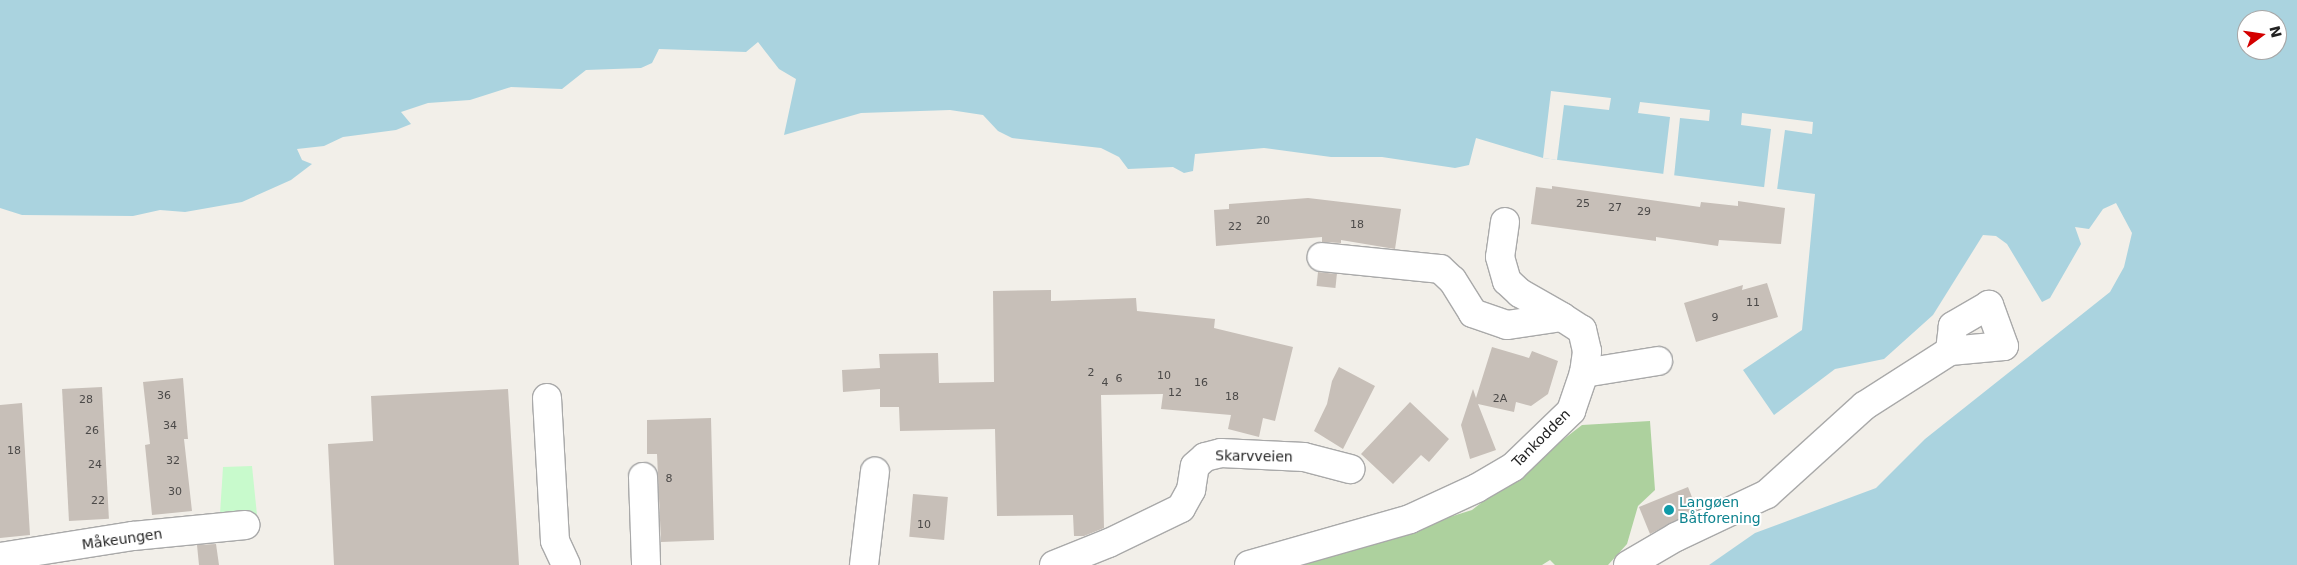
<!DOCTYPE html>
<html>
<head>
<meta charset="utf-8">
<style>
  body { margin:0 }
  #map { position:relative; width:2297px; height:565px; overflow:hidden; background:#f2efe9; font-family:"DejaVu Sans",sans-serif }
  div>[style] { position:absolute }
  .forest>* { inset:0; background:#add19e }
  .park>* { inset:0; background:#c8facc }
  .water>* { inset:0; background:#aad3df }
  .pier>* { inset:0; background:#f2efe9 }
  .building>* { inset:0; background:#c7bfb8; transform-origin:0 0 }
  .roads { filter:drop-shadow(1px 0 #a9a9a9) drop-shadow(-1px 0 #a9a9a9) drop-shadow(0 1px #a9a9a9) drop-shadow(0 -1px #a9a9a9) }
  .minor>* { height:28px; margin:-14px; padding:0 14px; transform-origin:14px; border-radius:14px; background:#fff }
  .dots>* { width:14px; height:14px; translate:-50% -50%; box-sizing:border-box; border:2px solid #fff; border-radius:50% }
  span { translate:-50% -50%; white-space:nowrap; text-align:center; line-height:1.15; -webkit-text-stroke:4px #fff; paint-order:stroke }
  .number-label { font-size:11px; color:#4b4948 }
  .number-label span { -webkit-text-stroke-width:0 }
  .street-label { font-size:14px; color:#222 }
  .culture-label { font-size:14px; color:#0d838f }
  .left { translate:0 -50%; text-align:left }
  .north { position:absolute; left:2237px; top:10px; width:50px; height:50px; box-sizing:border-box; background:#fff; border:1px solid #a7a7a7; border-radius:50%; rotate:76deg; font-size:14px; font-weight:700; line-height:20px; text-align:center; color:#222 }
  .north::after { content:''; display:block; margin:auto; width:18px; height:22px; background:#d40000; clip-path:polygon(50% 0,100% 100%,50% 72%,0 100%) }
</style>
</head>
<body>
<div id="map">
  <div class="forest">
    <div style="clip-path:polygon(1650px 421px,1655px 490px,1638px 506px,1627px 544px,1608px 565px,1555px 565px,1550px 560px,1542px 565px,1296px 565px,1472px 510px,1582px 425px)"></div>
  </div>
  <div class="park">
    <div style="clip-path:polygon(252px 466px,257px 515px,226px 517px,220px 514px,223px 467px)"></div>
  </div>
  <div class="water">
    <div style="clip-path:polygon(evenodd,0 0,2297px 0,2297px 565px,1709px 565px,1755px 533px,1876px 488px,1925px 439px,2110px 292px,2124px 267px,2132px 233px,2116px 203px,2103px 209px,2089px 229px,2075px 227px,2081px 244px,2050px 298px,2042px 302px,2007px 244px,1996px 236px,1983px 235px,1933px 315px,1884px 359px,1835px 369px,1774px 415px,1743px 370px,1802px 330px,1815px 194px,1543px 158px,1476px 138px,1469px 165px,1455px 168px,1382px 157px,1331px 157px,1264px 148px,1195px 154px,1193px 171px,1184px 173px,1173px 167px,1128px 169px,1119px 157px,1101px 148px,1012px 138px,998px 131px,983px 115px,950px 110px,861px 113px,784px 135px,796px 79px,779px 69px,758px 42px,746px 52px,659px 49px,652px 63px,641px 68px,586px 70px,562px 89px,511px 87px,470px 100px,428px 103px,401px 112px,411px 124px,396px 130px,343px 137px,324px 146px,297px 149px,302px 160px,312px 164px,291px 180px,242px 202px,185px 212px,160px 210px,133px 216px,22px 215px,0 208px,0 0,2247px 20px,2277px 20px,2277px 50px,2247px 50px,2247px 20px)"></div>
  </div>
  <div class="pier">
    <div style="clip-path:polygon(1551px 91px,1611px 98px,1609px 110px,1564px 105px,1557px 160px,1543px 158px)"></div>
    <div style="clip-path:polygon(1640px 102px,1710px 110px,1709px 121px,1680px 118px,1674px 177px,1663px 176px,1670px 117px,1638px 113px)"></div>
    <div style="clip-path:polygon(1742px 113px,1813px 122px,1812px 134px,1785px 130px,1777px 190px,1764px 188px,1771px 129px,1741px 125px)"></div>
  </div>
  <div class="building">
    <div style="clip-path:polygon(1552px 186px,1700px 207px,1701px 202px,1738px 206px,1738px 201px,1785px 208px,1781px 244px,1719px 240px,1718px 246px,1656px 237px,1656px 241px,1531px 224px,1536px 187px,1552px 189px)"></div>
    <div style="clip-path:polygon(1308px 198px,1401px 209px,1395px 249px,1341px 240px,1341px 243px,1322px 242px,1322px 237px,1216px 246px,1214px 210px,1229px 209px,1229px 204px)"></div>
    <div style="left:1318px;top:272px;width:19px;height:14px;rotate:6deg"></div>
    <div style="clip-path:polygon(1767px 283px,1778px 317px,1696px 342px,1684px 303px,1743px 285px,1742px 290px)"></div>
    <div style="clip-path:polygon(1051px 290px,1051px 301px,1136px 298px,1137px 311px,1215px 319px,1214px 328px,1293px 347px,1275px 421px,1263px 418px,1259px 437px,1228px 429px,1231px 415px,1161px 409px,1163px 394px,1101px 395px,1104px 528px,1084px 536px,1074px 536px,1073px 515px,997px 516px,995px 429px,900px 431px,899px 407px,880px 407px,880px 389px,843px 392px,842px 370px,880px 368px,879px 354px,938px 353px,939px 383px,994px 382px,993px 291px)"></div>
    <div style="clip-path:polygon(1492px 347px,1529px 358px,1532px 351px,1558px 361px,1548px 394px,1531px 406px,1516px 402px,1514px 412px,1478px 404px,1496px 450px,1470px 459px,1461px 425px,1473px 389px,1476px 398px)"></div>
    <div style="clip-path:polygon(1339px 367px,1375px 386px,1343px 449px,1314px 431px,1327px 404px,1332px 381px)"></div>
    <div style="clip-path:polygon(183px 378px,188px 439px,184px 439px,192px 511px,152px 515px,145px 445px,150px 444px,143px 382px)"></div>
    <div style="left:102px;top:387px;width:132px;height:40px;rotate:87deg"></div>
    <div style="clip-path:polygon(508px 389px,519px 565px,334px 565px,328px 444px,373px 441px,371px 396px)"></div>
    <div style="clip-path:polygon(1410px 402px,1449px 439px,1429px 462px,1421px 455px,1393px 484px,1361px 454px)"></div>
    <div style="clip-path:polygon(22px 403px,30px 535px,0 538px,0 405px)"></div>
    <div style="clip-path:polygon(711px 418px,714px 540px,661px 542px,657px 454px,647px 454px,647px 420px)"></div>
    <div style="clip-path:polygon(1688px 487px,1697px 510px,1650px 534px,1639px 507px)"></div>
    <div style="left:913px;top:494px;width:35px;height:43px;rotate:5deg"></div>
    <div style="clip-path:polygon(216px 544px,219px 565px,199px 565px,197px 545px)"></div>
  </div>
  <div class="roads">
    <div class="minor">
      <div style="left:1505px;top:222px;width:35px;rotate:98deg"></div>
      <div style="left:1500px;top:257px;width:25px;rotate:74deg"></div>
      <div style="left:1507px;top:281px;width:18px;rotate:43deg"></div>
      <div style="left:1520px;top:293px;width:48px;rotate:29.7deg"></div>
      <div style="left:1584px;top:373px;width:75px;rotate:-9.2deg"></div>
      <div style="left:547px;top:398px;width:143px;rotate:86.8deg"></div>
      <div style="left:555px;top:541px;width:26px;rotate:65deg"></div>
      <div style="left:643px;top:477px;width:88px;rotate:88deg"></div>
      <div style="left:0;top:557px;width:135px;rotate:-9deg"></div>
      <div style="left:133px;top:536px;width:113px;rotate:-5.6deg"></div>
      <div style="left:864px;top:565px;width:94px;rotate:-83.3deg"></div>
      <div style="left:1054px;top:565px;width:59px;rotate:-21.8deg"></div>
      <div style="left:1109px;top:543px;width:80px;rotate:-25.9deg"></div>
      <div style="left:1181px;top:508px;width:21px;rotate:-61deg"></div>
      <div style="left:1191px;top:490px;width:24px;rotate:-81deg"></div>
      <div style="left:1195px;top:466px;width:13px;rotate:-42deg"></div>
      <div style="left:1205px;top:457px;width:16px;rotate:-14deg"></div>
      <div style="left:1221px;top:453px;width:83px;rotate:2.8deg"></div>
      <div style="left:1304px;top:457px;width:48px;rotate:14.6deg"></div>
      <div style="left:1249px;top:565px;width:167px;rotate:-15.9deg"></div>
      <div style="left:1410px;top:519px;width:74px;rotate:-24.8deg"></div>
      <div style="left:1477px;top:488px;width:42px;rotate:-30.3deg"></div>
      <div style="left:1513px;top:467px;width:81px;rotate:-44deg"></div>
      <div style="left:1571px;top:411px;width:40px;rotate:-71.1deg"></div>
      <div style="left:1584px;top:373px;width:22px;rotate:-82deg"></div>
      <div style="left:1587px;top:351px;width:22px;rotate:-103deg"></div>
      <div style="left:1582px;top:330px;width:24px;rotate:-147deg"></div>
      <div style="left:1562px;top:317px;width:56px;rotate:171.7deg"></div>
      <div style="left:1507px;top:325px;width:36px;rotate:-161deg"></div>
      <div style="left:1473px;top:313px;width:39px;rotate:-122deg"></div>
      <div style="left:1452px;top:280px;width:16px;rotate:-137deg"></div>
      <div style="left:1440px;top:269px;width:119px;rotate:-174.2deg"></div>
      <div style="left:1628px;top:565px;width:56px;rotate:-30.3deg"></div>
      <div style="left:1676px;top:537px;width:101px;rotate:-25.3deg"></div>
      <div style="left:1767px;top:494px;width:131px;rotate:-42.2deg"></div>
      <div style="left:1864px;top:406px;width:102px;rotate:-32.6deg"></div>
      <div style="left:1950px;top:351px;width:54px;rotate:-5.3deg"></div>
      <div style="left:2004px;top:346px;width:44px;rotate:-110.1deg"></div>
      <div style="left:1989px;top:305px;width:42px;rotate:149.7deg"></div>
      <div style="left:1953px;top:326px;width:25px;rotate:97deg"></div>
    </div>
  </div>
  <div class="dots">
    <div style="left:1669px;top:510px;background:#0f9aa8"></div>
  </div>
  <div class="number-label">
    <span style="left:1583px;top:204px">25</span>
    <span style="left:1615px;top:208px">27</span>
    <span style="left:1644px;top:212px">29</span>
    <span style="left:1263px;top:221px">20</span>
    <span style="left:1357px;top:225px">18</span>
    <span style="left:1235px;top:227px">22</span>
    <span style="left:1753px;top:303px">11</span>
    <span style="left:1715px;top:318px">9</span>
    <span style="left:1091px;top:373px">2</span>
    <span style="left:1164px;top:376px">10</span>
    <span style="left:1119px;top:379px">6</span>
    <span style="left:1105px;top:383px">4</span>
    <span style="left:1201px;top:383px">16</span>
    <span style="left:1175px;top:393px">12</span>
    <span style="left:164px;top:396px">36</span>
    <span style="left:1232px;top:397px">18</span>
    <span style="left:1500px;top:399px">2A</span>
    <span style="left:86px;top:400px">28</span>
    <span style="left:170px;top:426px">34</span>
    <span style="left:92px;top:431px">26</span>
    <span style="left:14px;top:451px">18</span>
    <span style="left:173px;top:461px">32</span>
    <span style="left:95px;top:465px">24</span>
    <span style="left:669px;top:479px">8</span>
    <span style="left:175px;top:492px">30</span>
    <span style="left:98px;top:501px">22</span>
    <span style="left:924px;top:525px">10</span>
  </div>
  <div class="street-label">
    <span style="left:1541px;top:438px;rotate:-45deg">Tankodden</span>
    <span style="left:1254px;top:456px;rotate:1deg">Skarvveien</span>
    <span style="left:122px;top:539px;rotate:-8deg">Måkeungen</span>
  </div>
  <div class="culture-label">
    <span class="left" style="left:1679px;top:510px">Langøen<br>Båtforening</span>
  </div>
  <div class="north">N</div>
</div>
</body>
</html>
